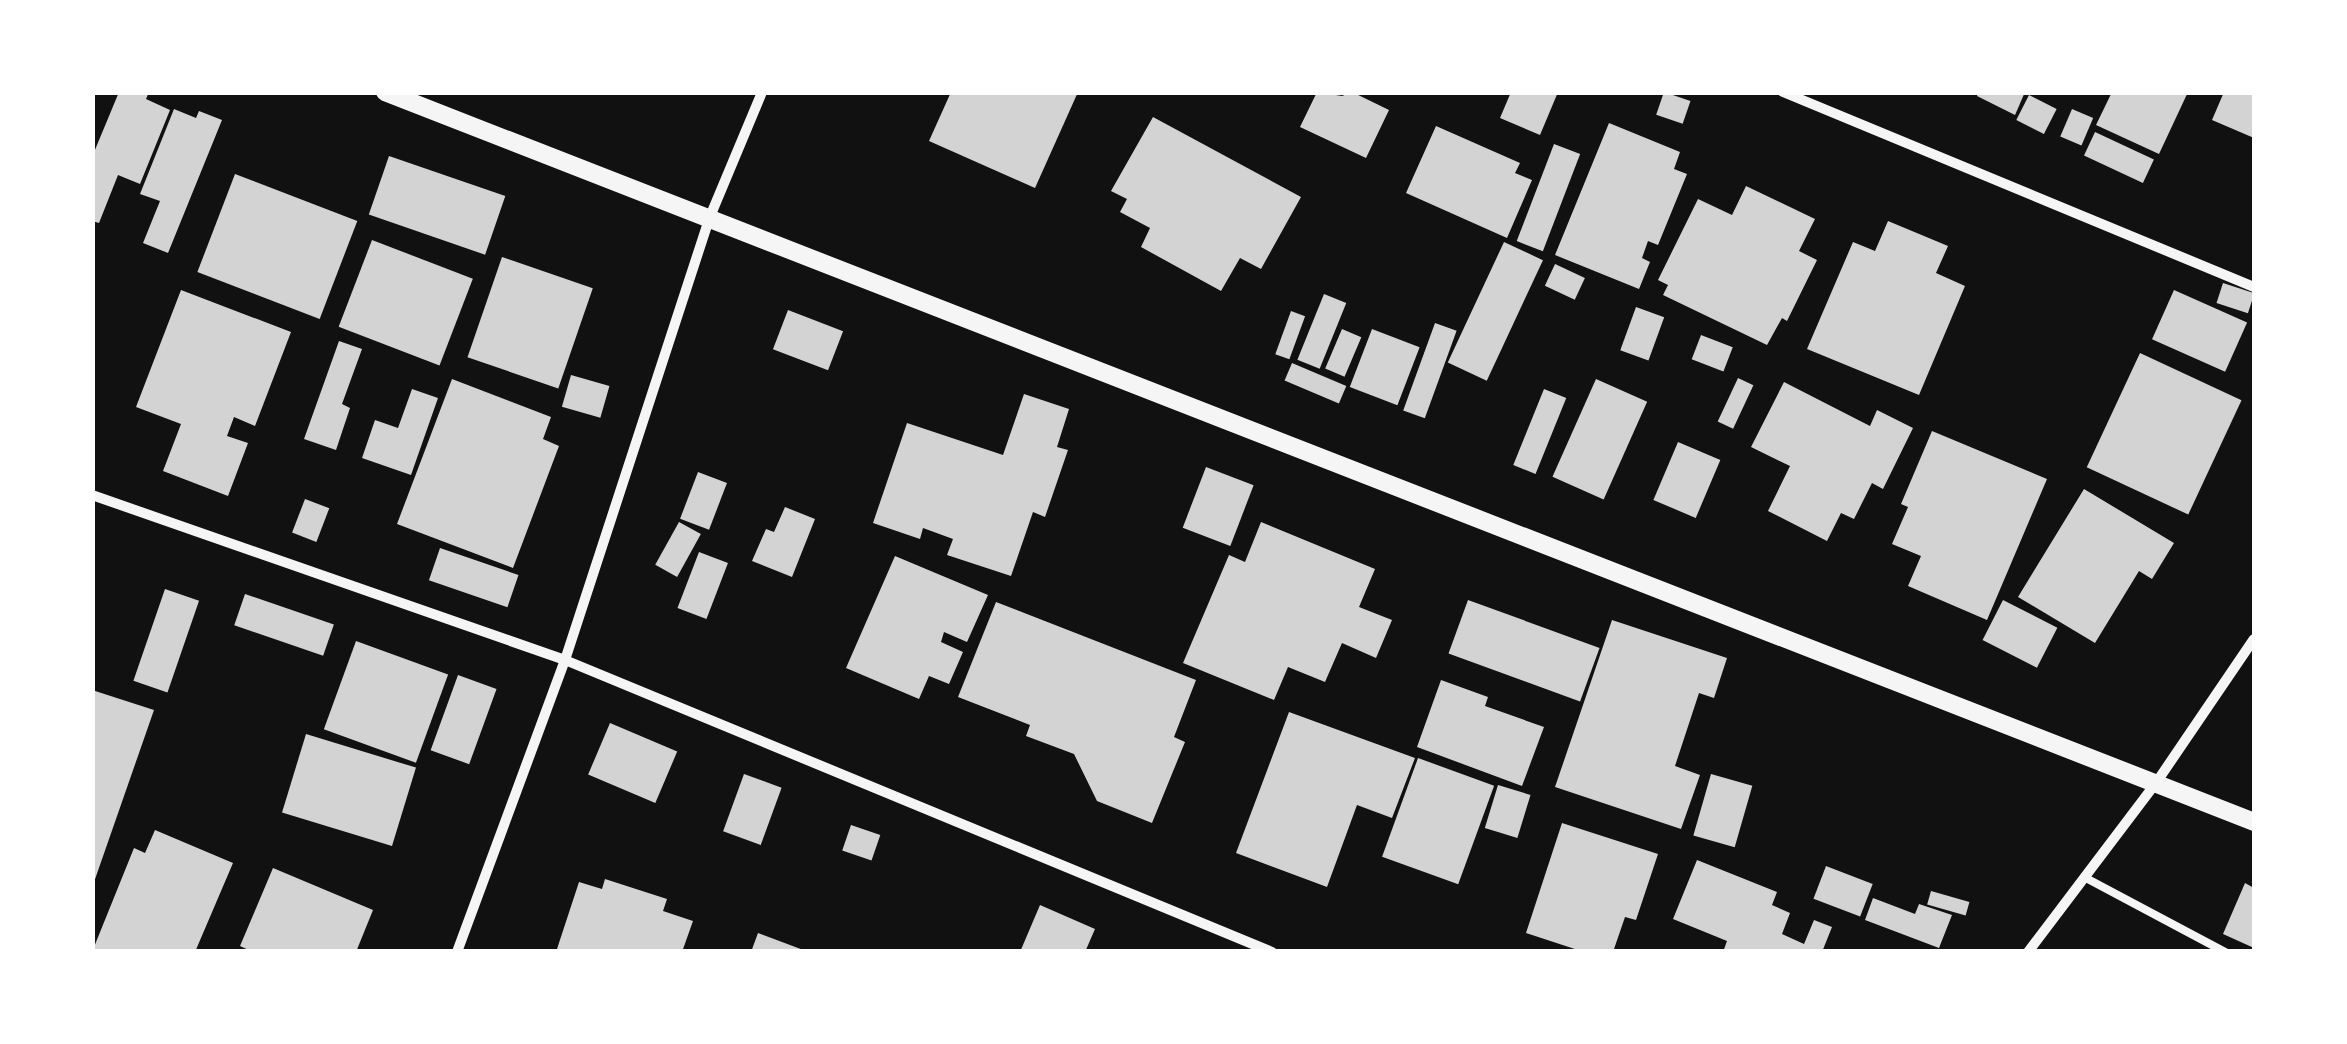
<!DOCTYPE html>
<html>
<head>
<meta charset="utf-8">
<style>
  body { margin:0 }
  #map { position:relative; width:2347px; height:1044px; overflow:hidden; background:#111; font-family:Ubuntu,sans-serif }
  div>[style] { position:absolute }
  .building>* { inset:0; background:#d3d3d3; transform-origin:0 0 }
  .service>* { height:8px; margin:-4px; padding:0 4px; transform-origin:4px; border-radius:4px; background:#f5f5f5 }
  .minor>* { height:10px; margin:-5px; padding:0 5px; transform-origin:5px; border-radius:5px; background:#f5f5f5 }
  .tertiary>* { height:18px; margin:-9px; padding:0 9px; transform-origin:9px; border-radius:9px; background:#f5f5f5 }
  span { translate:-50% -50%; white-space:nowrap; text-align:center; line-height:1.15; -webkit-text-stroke:8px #fff; paint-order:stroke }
  .frame { position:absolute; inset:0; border:95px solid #fff; pointer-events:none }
</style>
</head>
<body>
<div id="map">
  <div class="building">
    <div style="clip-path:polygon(119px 92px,149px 92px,146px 99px,170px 110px,140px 184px,118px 175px,99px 223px,92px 221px,92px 157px)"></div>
    <div style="clip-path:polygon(951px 92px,1078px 92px,1035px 188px,929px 141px)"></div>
    <div style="clip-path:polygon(1317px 92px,1342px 96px,1352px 92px,1389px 110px,1366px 158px,1300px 127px)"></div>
    <div style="clip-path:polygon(1511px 92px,1558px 92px,1540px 135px,1500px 118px)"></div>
    <div style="left:1664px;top:92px;width:28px;height:24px;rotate:19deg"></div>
    <div style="clip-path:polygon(1978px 92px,2025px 92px,2015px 115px,1977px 96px)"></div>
    <div style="clip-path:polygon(2112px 92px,2188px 92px,2159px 154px,2096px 125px)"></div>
    <div style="clip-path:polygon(2224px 92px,2254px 92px,2254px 138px,2212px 120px)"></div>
    <div style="left:2029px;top:95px;width:31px;height:28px;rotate:27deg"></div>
    <div style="clip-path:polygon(174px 109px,196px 118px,199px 111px,222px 120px,168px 253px,143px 243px,160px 201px,140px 194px)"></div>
    <div style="left:2072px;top:109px;width:23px;height:30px;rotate:23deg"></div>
    <div style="clip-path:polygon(1153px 117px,1301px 197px,1261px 269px,1240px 258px,1221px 291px,1141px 247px,1150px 228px,1120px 212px,1127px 199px,1111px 191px)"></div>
    <div style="clip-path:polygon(1609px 123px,1680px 152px,1674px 169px,1687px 174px,1658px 245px,1648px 241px,1642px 258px,1650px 262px,1639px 289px,1555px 255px)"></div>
    <div style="clip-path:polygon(1436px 126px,1520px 163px,1515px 173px,1532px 180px,1507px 238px,1406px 193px)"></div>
    <div style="left:2095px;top:132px;width:65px;height:26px;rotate:25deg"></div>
    <div style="left:1554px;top:144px;width:28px;height:104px;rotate:21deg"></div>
    <div style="left:389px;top:156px;width:123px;height:62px;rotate:19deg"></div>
    <div style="left:235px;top:174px;width:131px;height:105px;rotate:21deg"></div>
    <div style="clip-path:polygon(1746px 186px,1815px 219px,1799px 251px,1817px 260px,1787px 321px,1782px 318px,1767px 345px,1663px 295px,1668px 285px,1658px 280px,1698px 199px,1732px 215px)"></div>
    <div style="clip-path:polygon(1888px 221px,1948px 246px,1936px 273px,1965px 286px,1919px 395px,1807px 349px,1853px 242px,1875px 251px)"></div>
    <div style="left:372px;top:240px;width:108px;height:93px;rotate:21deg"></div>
    <div style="left:1504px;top:242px;width:43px;height:133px;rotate:25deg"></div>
    <div style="left:502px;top:257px;width:96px;height:106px;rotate:19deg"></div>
    <div style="left:1555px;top:264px;width:33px;height:24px;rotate:25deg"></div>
    <div style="left:2223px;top:283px;width:33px;height:21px;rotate:18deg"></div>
    <div style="clip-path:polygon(181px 290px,291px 332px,255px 426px,234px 417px,227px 436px,248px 443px,228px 496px,163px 471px,181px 424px,136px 407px)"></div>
    <div style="left:2174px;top:290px;width:80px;height:54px;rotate:24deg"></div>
    <div style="left:1324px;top:294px;width:24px;height:71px;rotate:22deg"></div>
    <div style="left:1636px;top:307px;width:30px;height:46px;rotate:20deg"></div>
    <div style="left:788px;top:310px;width:59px;height:42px;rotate:21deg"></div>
    <div style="left:1291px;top:311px;width:15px;height:46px;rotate:20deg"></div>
    <div style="left:1435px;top:323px;width:23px;height:93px;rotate:20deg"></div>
    <div style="left:1342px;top:329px;width:21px;height:43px;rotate:23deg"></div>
    <div style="left:1372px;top:329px;width:51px;height:62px;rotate:21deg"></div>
    <div style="left:1701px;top:335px;width:34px;height:26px;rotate:21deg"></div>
    <div style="clip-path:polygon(339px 341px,362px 349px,342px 404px,350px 408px,336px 450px,304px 439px)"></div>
    <div style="left:2140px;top:353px;width:112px;height:126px;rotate:25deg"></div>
    <div style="left:1292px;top:363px;width:59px;height:19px;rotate:23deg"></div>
    <div style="left:571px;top:375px;width:40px;height:33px;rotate:16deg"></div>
    <div style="left:1738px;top:378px;width:17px;height:48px;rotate:25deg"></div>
    <div style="clip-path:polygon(452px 379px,551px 417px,543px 439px,559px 446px,513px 568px,397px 524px)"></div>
    <div style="left:1596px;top:379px;width:56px;height:107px;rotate:24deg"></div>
    <div style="clip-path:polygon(1784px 382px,1870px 426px,1877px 410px,1913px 428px,1883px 489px,1872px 483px,1854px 519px,1841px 513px,1827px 541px,1768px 511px,1790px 466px,1751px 447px)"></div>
    <div style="clip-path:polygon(412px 389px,438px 398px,411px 475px,362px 458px,375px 420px,398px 428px)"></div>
    <div style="left:1544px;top:389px;width:24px;height:82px;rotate:22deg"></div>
    <div style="clip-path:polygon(1024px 394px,1069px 409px,1057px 447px,1068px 450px,1045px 517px,1033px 512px,1011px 576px,947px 555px,953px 539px,923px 528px,920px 539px,873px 523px,907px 423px,1003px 455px)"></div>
    <div style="clip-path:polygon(1932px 431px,2047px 479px,1987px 620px,1908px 586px,1921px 556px,1892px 544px,1908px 507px,1901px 504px)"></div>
    <div style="left:1678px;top:442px;width:46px;height:63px;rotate:23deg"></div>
    <div style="left:1206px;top:467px;width:51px;height:65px;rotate:21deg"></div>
    <div style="left:698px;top:472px;width:31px;height:50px;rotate:21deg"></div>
    <div style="clip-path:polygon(2084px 489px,2174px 543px,2152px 579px,2139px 571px,2095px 643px,2018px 597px)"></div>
    <div style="left:305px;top:499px;width:26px;height:36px;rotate:21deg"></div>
    <div style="clip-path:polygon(785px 507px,815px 519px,792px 577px,752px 561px,766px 529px,774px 532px)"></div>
    <div style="left:679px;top:522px;width:25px;height:49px;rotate:29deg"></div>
    <div style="clip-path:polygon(1261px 522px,1375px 569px,1359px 607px,1392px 620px,1376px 658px,1342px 643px,1325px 682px,1288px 667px,1274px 700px,1183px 663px,1229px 555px,1245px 562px)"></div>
    <div style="left:440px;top:548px;width:83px;height:34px;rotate:19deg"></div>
    <div style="left:699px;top:552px;width:31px;height:60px;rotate:21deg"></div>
    <div style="clip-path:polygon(895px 556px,988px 595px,967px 642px,944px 632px,941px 642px,963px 652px,949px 684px,929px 676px,919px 699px,846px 668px)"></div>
    <div style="left:165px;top:589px;width:36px;height:97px;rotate:19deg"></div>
    <div style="left:245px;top:594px;width:94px;height:33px;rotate:19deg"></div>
    <div style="left:1468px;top:600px;width:140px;height:57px;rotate:20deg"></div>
    <div style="left:2003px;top:600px;width:61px;height:45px;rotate:27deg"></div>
    <div style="clip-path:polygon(996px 602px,1196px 680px,1174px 737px,1185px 742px,1152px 823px,1097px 801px,1074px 754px,1026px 736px,1030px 725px,958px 697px)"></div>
    <div style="clip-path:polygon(1612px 620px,1727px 658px,1714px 698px,1699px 693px,1675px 766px,1700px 775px,1681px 829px,1555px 787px)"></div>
    <div style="left:356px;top:641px;width:98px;height:94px;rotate:20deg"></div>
    <div style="left:458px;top:675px;width:41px;height:80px;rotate:20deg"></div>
    <div style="clip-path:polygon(1441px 680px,1488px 697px,1485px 706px,1544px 727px,1522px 786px,1417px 747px)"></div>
    <div style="clip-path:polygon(92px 690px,154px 710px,93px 885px,92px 885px)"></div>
    <div style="clip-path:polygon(1289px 712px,1415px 758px,1392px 818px,1357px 805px,1327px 887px,1236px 853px)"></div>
    <div style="left:610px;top:723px;width:73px;height:56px;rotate:23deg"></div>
    <div style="left:306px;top:734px;width:115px;height:82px;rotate:17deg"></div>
    <div style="left:1418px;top:758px;width:81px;height:105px;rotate:20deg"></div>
    <div style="left:744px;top:774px;width:40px;height:61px;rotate:20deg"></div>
    <div style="left:1711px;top:774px;width:43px;height:64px;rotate:16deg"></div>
    <div style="left:1498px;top:785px;width:34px;height:45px;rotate:17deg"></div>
    <div style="clip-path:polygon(1562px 823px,1658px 854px,1636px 920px,1625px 917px,1613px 952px,1584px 952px,1526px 933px)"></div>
    <div style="left:851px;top:825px;width:31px;height:27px;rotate:19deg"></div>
    <div style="clip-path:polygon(155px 830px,233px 863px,195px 952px,92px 952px,134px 848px,145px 853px)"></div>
    <div style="clip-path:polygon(1697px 860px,1777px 892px,1772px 905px,1790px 913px,1782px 934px,1804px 944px,1814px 920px,1832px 927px,1822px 952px,1723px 952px,1727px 941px,1673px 919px)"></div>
    <div style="left:1826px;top:866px;width:50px;height:35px;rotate:21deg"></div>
    <div style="clip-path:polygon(273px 868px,373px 910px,356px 952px,253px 952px,240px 946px)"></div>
    <div style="clip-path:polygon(605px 879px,667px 899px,663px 911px,693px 921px,682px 952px,556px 952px,579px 882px,602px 889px)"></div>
    <div style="clip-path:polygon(2245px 883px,2254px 888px,2254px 948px,2223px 934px)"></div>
    <div style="left:1931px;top:891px;width:40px;height:14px;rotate:16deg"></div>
    <div style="clip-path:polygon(1873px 898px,1915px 914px,1919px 904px,1952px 915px,1939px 948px,1865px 920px)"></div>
    <div style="clip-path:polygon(1040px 905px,1095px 929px,1085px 952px,1020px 952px)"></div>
    <div style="clip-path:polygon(758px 933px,806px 951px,806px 952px,751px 952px)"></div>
  </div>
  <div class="service">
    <div style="left:2084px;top:877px;width:160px;rotate:28deg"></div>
  </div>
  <div class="minor">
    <div style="left:1783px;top:92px;width:510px;rotate:22.49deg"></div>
    <div style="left:92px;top:495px;width:501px;rotate:19.23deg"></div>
    <div style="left:565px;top:660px;width:765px;rotate:22.44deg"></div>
    <div style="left:457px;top:952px;width:311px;rotate:-69.7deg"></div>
    <div style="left:565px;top:660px;width:464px;rotate:-71.9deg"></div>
    <div style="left:709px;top:219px;width:138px;rotate:-67.3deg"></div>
    <div style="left:2028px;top:952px;width:212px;rotate:-52.9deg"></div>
    <div style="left:2156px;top:783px;width:174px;rotate:-55.8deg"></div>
  </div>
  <div class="tertiary">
    <div style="left:385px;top:92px;width:2007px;rotate:21.33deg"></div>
  </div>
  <div class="frame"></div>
</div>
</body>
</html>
